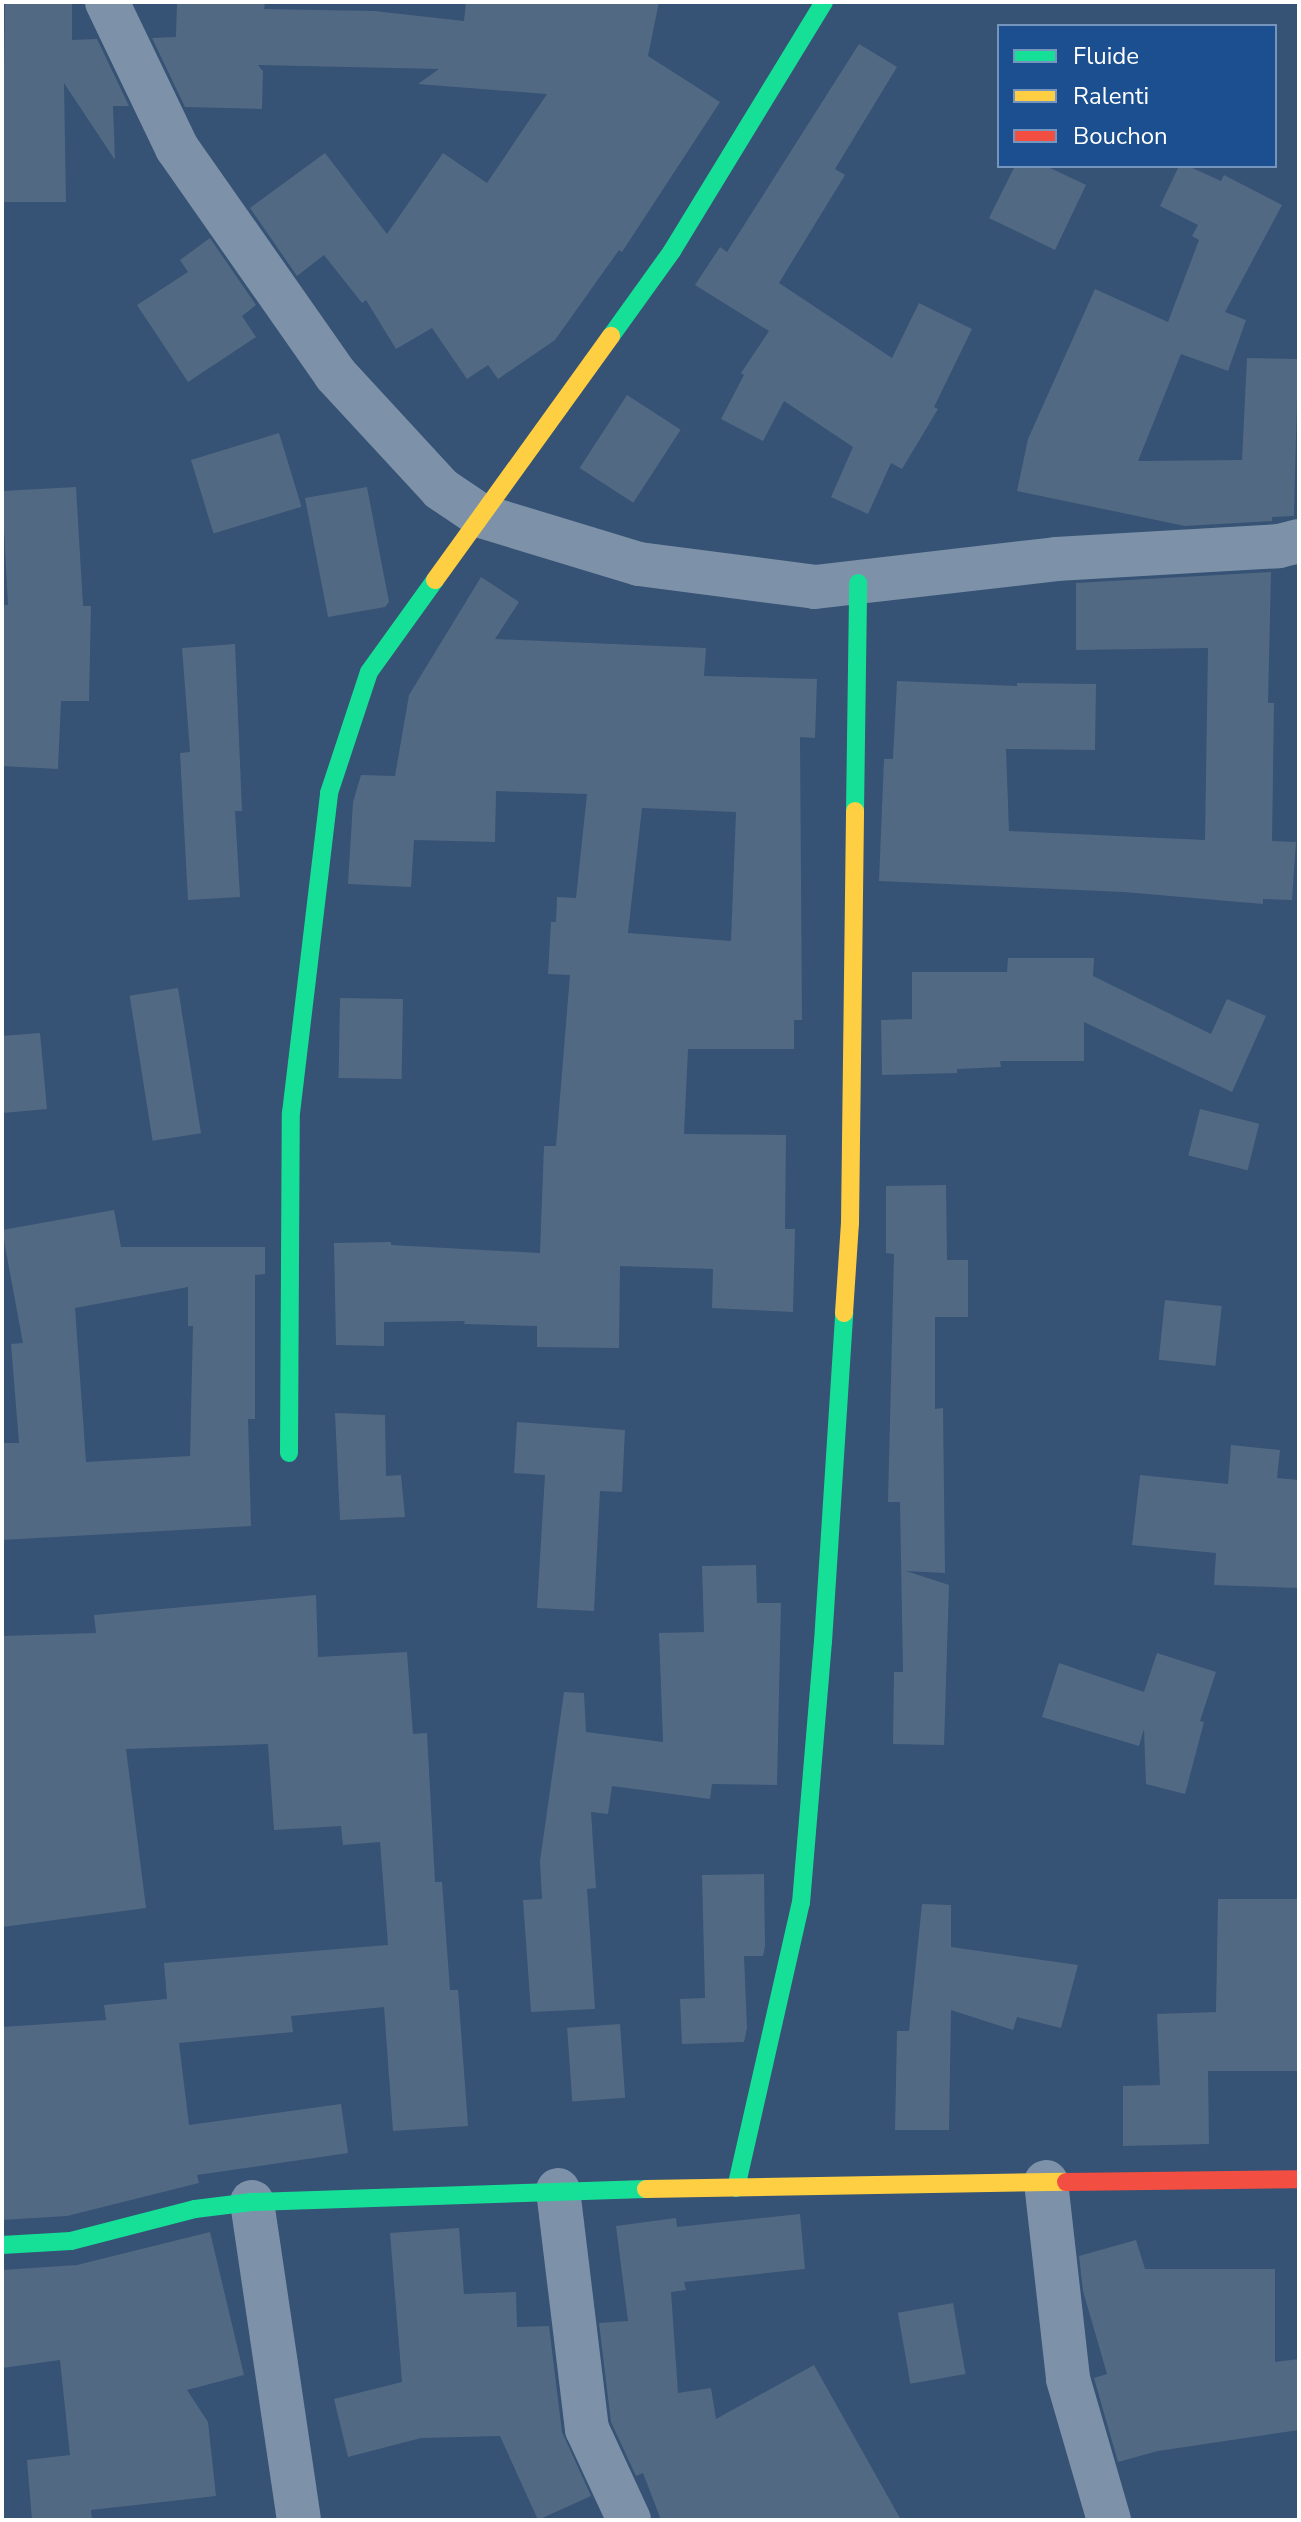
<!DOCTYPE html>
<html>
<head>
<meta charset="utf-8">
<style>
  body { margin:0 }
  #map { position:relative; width:1301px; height:2522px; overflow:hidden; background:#365274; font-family:"Nunito Sans",sans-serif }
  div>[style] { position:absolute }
  .building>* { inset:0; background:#526984; transform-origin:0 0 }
  .street>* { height:44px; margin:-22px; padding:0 22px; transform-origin:22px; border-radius:22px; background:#7d92a8 }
  .fast>* { height:18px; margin:-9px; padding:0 9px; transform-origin:9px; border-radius:9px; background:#16e098 }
  .slow>* { height:18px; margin:-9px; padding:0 9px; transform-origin:9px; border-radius:9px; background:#ffcf43 }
  .jam>* { height:18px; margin:-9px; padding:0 9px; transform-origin:9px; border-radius:9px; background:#f24e42 }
  span { translate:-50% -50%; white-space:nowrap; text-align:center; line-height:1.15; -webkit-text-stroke:7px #1b4f8f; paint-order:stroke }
  .frame { position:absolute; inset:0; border:4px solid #fff; pointer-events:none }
  .legend { position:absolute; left:997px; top:24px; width:280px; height:144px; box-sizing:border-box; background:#1b4f8f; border:2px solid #7695bc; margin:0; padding:10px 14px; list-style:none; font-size:24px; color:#fff }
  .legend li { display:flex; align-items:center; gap:16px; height:40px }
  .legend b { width:40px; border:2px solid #7695bc }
</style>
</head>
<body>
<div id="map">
  <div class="building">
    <div style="clip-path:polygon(5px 2px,72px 2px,72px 40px,97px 39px,129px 106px,113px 106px,115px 160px,64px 83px,66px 202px,2px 202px)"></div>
    <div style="clip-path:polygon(177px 2px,265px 2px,264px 9px,374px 11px,464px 21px,466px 2px,659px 2px,648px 56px,720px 102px,622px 252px,619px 250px,555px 340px,498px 379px,488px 365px,467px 379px,432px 328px,396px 349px,366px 300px,362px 303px,324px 255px,297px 276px,250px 208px,325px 153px,387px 234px,443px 153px,487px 183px,547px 94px,418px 84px,439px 69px,258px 65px,263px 71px,262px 109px,185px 107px,152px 38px,176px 37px)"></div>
    <div style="clip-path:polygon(859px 44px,897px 67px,835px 169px,845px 175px,779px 283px,892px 358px,919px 303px,972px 329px,934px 407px,938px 409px,902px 469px,891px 463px,868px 514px,831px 497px,853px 447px,784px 401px,763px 441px,721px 419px,744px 375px,741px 373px,769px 331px,695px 285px,720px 247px,727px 252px)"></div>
    <div style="clip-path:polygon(1015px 166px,1046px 166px,1086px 185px,1055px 250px,989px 218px)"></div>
    <div style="clip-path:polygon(1179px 166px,1188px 166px,1221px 181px,1224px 175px,1282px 205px,1225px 312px,1246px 320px,1228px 371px,1181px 354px,1138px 461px,1242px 460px,1247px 358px,1298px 359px,1294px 516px,1272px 517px,1272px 521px,1185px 526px,1017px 491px,1028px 439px,1095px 289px,1168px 322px,1199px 240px,1192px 236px,1198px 225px,1160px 206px)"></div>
    <div style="clip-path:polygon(210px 238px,256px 305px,242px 316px,256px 337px,188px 382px,137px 305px,188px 272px,180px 260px)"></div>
    <div style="left:627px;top:395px;width:64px;height:87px;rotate:33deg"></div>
    <div style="left:279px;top:433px;width:77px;height:92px;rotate:73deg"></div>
    <div style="clip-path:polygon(76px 487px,83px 606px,91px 606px,89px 701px,61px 701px,58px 769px,2px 766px,2px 605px,8px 605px,2px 491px)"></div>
    <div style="clip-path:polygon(367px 487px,389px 602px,385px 607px,328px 617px,305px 498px)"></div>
    <div style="clip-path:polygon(1271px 572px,1268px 703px,1274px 703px,1272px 841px,1296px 842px,1292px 900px,1263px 899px,1263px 904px,1124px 892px,879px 881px,884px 759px,893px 759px,897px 681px,1017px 686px,1017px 683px,1096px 684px,1095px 750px,1006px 749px,1009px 831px,1205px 840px,1208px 648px,1076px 650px,1076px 583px)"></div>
    <div style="clip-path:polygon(evenodd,481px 577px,519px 602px,495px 639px,706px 648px,704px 676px,817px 679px,815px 738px,800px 737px,802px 1020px,794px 1020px,794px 1049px,688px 1049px,684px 1134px,786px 1135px,785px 1229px,795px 1229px,793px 1312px,712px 1308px,713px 1269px,620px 1266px,619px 1348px,537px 1347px,537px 1326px,464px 1324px,465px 1321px,384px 1322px,384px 1346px,336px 1345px,334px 1243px,391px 1242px,391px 1245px,540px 1253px,544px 1146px,556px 1146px,570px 975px,548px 974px,551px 922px,556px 922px,557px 897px,576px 898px,587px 794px,496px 791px,495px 842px,414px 840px,411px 887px,348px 884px,353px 802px,361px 775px,395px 776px,409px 695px,481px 577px,642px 808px,736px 812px,731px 941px,628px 933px,642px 808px)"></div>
    <div style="clip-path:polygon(235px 644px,242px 811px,235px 811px,240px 897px,188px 900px,180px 753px,190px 752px,182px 648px)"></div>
    <div style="clip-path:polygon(1008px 958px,1094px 958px,1093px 976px,1211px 1034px,1227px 999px,1266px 1016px,1232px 1092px,1084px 1022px,1084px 1061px,1000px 1061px,1001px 1067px,957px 1069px,957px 1073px,882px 1075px,881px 1020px,912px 1019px,912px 972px,1007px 972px)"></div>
    <div style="left:178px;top:988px;width:147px;height:49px;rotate:81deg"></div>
    <div style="left:340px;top:998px;width:63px;height:80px;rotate:1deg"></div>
    <div style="clip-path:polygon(40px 1033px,47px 1109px,2px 1113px,2px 1036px)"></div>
    <div style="left:1200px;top:1109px;width:61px;height:48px;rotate:14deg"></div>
    <div style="clip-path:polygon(946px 1185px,947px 1260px,968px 1260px,968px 1317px,935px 1317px,935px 1409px,943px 1408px,945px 1573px,906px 1571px,949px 1585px,944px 1745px,893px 1744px,894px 1672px,903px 1672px,900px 1502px,888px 1502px,894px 1254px,886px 1253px,886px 1186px)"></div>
    <div style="clip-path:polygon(evenodd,114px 1210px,121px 1247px,265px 1247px,265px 1274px,255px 1275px,255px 1419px,248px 1419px,251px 1526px,2px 1540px,2px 1443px,19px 1443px,11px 1344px,23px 1343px,2px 1230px,114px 1210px,188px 1287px,188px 1326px,193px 1326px,190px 1456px,86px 1462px,75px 1308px,188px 1287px)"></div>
    <div style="left:1165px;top:1300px;width:57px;height:60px;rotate:6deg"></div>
    <div style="clip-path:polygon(335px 1413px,385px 1415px,386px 1476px,401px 1475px,405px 1517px,340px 1520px)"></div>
    <div style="clip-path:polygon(517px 1422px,625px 1430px,622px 1492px,600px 1491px,594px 1611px,537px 1608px,545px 1475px,514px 1473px)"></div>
    <div style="clip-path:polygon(1231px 1445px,1280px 1450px,1277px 1478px,1299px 1480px,1299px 1588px,1214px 1585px,1216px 1553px,1132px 1545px,1140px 1475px,1228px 1484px)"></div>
    <div style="clip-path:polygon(756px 1565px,757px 1603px,781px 1603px,777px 1785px,712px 1784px,710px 1799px,612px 1786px,608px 1814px,591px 1812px,596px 1888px,587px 1889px,595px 2009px,531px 2012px,523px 1900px,542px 1899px,540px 1861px,564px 1692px,584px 1693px,586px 1732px,663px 1742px,659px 1633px,704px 1632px,702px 1566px)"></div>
    <div style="clip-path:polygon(316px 1595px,318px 1657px,407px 1652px,413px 1734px,427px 1733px,435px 1882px,442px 1882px,450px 1990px,458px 1990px,468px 2126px,393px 2131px,384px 2007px,291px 2016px,293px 2032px,179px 2043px,189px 2125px,341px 2104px,348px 2153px,197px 2175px,199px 2183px,67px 2216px,2px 2220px,2px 2027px,106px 2020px,104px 2005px,167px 1999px,164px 1963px,388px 1945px,380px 1842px,343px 1845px,341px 1826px,274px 1830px,268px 1744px,126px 1749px,146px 1908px,2px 1927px,2px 1636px,96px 1633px,94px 1615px)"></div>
    <div style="clip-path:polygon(1157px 1653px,1216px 1672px,1200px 1721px,1204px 1722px,1185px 1794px,1146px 1784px,1144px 1729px,1139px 1746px,1042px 1717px,1059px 1663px,1144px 1692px)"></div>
    <div style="clip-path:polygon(764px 1874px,765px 1946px,763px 1956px,744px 1956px,747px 2028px,744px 2042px,682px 2044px,680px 1999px,705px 1998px,702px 1875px)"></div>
    <div style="clip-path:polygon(1218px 1899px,1299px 1899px,1299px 2071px,1208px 2071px,1209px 2144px,1123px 2146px,1123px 2086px,1160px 2085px,1157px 2014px,1216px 2012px)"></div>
    <div style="clip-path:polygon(922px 1904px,951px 1905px,951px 1947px,1078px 1965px,1061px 2028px,1017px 2017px,1013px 2030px,951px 2010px,949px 2130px,895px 2130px,897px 2031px,909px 2031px)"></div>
    <div style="left:620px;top:2024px;width:74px;height:53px;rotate:86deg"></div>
    <div style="clip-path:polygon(800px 2214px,805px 2269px,684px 2282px,686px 2290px,671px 2292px,678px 2393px,711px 2388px,716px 2419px,814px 2365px,901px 2520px,661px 2520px,643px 2473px,636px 2476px,611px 2422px,599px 2323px,628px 2321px,616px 2226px,676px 2218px,677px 2227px)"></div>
    <div style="clip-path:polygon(459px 2228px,464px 2294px,516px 2292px,517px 2327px,549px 2326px,562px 2432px,591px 2496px,538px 2520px,500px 2436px,421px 2438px,348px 2457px,334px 2399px,402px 2382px,390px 2233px)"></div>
    <div style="clip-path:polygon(210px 2232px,244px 2375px,187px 2390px,208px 2422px,216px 2496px,91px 2510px,92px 2520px,32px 2520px,27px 2460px,70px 2455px,60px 2360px,2px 2368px,2px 2270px,77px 2265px)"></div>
    <div style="clip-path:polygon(1136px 2240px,1145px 2269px,1275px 2269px,1275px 2362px,1299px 2359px,1299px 2430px,1158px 2451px,1118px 2462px,1094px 2378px,1107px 2374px,1083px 2291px,1079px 2256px)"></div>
    <div style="left:953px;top:2303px;width:72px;height:56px;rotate:80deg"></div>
  </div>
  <div class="street">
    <div style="left:107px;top:2px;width:162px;rotate:64.4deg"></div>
    <div style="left:177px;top:148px;width:276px;rotate:55deg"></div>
    <div style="left:335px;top:374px;width:156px;rotate:47.3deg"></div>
    <div style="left:441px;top:489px;width:48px;rotate:34deg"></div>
    <div style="left:481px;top:516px;width:165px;rotate:16.9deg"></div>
    <div style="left:639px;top:564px;width:177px;rotate:7.4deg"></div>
    <div style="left:815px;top:587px;width:243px;rotate:-6.6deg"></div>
    <div style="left:1056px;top:559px;width:223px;rotate:-3.3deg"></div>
    <div style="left:1279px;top:546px;width:21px;rotate:-14deg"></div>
    <div style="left:1046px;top:2182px;width:198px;rotate:83.6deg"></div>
    <div style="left:1068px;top:2379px;width:147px;rotate:73.8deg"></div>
    <div style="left:558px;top:2190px;width:241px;rotate:83.1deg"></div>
    <div style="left:587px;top:2429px;width:100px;rotate:65.2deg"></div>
    <div style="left:252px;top:2202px;width:321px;rotate:81.6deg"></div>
  </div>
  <div class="fast">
    <div style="left:611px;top:336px;width:105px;rotate:-54.3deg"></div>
    <div style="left:672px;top:251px;width:292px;rotate:-58.6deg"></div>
    <div style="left:855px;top:811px;width:228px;rotate:-89.2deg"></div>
    <div style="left:289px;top:1453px;width:340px;rotate:-89.7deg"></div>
    <div style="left:291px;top:1113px;width:322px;rotate:-83.2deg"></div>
    <div style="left:329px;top:793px;width:127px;rotate:-71.7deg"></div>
    <div style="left:369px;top:672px;width:113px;rotate:-54.3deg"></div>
    <div style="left:736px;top:2188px;width:292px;rotate:-77.2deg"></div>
    <div style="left:801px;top:1903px;width:262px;rotate:-85.2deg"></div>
    <div style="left:823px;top:1642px;width:330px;rotate:-86.3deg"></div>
    <div style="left:2px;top:2245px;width:69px;rotate:-3.3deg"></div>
    <div style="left:71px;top:2241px;width:128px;rotate:-14.5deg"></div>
    <div style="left:195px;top:2209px;width:57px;rotate:-7deg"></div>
    <div style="left:252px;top:2202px;width:394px;rotate:-1.9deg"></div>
  </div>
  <div class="slow">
    <div style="left:435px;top:580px;width:301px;rotate:-54.2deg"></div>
    <div style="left:844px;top:1313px;width:90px;rotate:-86.2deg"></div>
    <div style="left:850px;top:1223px;width:412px;rotate:-89.3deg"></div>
    <div style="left:646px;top:2189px;width:420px;rotate:-1deg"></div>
  </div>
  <div class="jam">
    <div style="left:1066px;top:2182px;width:233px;rotate:-0.7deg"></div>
  </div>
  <div class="frame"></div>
  <ul class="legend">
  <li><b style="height:10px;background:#16e098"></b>Fluide</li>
  <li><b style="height:10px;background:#ffcf43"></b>Ralenti</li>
  <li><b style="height:10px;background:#f24e42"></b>Bouchon</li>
  </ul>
</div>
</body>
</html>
